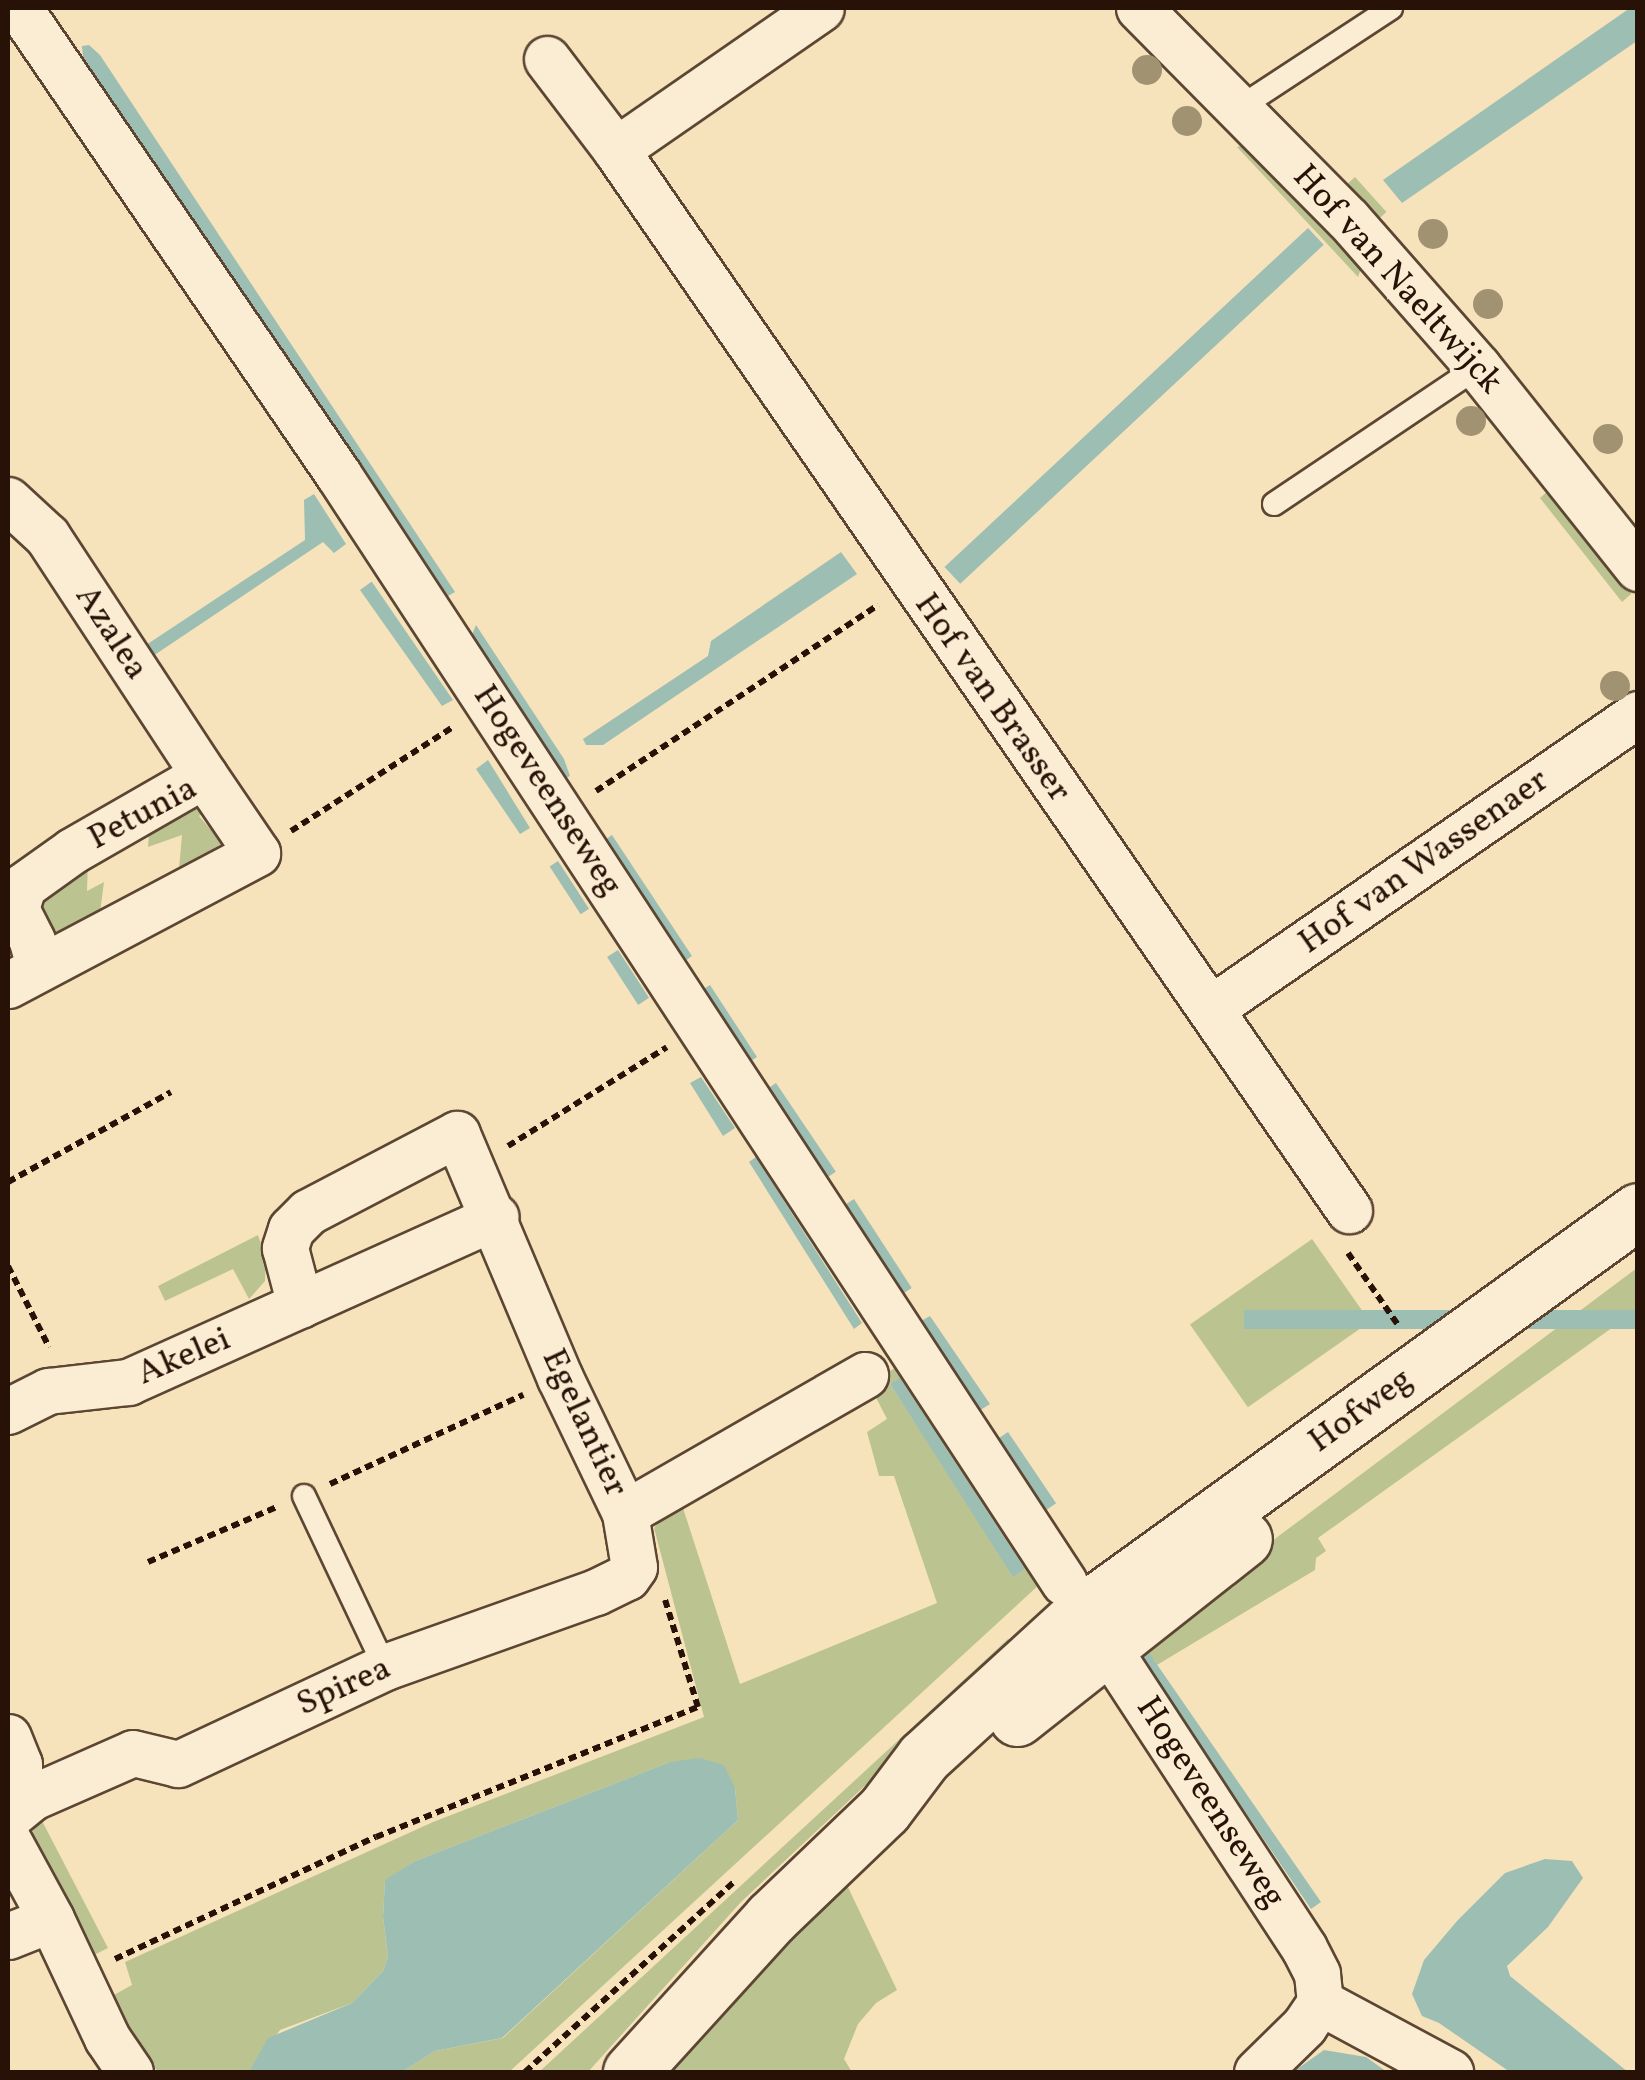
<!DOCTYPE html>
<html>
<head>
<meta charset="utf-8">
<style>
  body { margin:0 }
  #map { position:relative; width:1645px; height:2080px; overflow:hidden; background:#f7e3bb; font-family:Vollkorn,serif }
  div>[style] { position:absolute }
  .green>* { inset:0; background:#bbc491; transform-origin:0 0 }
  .water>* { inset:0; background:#9dbeb2; transform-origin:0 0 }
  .path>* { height:6px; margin-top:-3px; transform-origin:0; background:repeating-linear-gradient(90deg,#281106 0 8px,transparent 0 13px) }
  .roads { filter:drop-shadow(2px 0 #5c4633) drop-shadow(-2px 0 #5c4633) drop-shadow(0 2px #5c4633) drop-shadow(0 -2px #5c4633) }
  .lane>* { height:22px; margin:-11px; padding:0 11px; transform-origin:11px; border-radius:11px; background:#faedd3 }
  .street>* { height:45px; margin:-22.5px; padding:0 22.5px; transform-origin:22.5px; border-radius:22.5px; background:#faedd3 }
  .secondary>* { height:55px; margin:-27.5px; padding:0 27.5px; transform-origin:27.5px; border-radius:27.5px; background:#faedd3 }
  .trees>* { width:30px; height:30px; margin:-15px; border-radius:50%; background:#a19272 }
  span { translate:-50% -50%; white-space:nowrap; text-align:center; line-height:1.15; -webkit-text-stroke:8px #faedd3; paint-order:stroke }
  .street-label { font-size:35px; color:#281106 }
  .frame { position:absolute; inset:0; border:10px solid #281106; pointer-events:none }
</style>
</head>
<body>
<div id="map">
  <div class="green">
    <div style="clip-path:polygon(1253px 142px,1363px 263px,1358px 277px,1237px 147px)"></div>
    <div style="left:1355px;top:177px;width:47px;height:15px;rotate:48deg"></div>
    <div style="clip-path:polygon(1550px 489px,1632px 585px,1631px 594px,1622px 602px,1540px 498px)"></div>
    <div style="clip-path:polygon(188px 798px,209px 807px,199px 816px,211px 830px,220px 824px,223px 843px,179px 869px,182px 835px,148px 847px,150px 822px)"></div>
    <div style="clip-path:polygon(88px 861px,87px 891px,104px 882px,100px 913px,53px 937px,35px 895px)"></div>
    <div style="clip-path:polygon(258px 1235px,266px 1259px,265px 1281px,249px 1299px,233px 1269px,165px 1301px,158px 1286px)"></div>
    <div style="left:1312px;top:1239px;width:101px;height:149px;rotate:55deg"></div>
    <div style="clip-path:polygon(1637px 1268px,1637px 1310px,1318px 1538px,1326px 1551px,1316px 1558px,1315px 1570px,1157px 1665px,1147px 1651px,1139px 1655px,1145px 1636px)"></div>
    <div style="clip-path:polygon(evenodd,906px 1361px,1041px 1583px,509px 2072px,402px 2072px,435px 2051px,503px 2038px,738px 1820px,735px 1788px,670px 1762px,415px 1861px,385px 1881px,383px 1917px,388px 1957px,383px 1971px,352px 2003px,280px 2030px,249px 2072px,158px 2072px,103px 2001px,132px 1985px,125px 1962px,433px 1822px,704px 1717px,654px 1528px,665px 1514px,683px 1508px,740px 1684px,937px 1603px,894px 1476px,879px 1476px,867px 1432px,887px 1419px,871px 1388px,874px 1381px,906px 1361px,900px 1379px,1025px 1569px,1014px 1576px,890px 1384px,900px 1379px)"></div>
    <div style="clip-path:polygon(1008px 1639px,1016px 1644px,741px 1902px,588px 2072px,539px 2072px)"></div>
    <div style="clip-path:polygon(40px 1817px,108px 1948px,86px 1959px,30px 1837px)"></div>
    <div style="clip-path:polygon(846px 1883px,897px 1990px,876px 2003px,858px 2024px,844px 2059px,852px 2072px,656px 2072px)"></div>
  </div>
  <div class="water">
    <div style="clip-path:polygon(1630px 8px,1637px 8px,1637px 41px,1402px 203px,1383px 180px)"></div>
    <div style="clip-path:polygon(89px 45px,100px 55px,455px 592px,441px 600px,83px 57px,82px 46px)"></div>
    <div style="left:1308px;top:228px;width:23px;height:497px;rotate:47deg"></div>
    <div style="clip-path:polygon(314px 494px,346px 544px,334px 553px,323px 542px,150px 658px,143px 647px,305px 540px,304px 500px)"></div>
    <div style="clip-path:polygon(841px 552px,857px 574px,603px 745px,586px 745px,583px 739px,708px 656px,711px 641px)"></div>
    <div style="clip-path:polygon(371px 582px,372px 582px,453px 700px,442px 706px,360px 590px)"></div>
    <div style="clip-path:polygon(476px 625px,564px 759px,570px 776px,562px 780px,469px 642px)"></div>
    <div style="clip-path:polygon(488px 760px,530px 828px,520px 834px,476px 769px)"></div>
    <div style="clip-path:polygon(612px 835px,692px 956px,681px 964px,605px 840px)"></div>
    <div style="left:558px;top:861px;width:57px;height:10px;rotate:57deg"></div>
    <div style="left:618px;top:950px;width:57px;height:13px;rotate:57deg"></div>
    <div style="clip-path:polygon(710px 985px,757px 1057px,746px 1064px,702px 990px)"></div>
    <div style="clip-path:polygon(701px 1077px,735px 1128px,723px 1136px,690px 1083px)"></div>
    <div style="left:776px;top:1083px;width:107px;height:10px;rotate:56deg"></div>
    <div style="clip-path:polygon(756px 1157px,862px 1323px,854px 1329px,749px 1162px)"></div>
    <div style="left:854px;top:1199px;width:106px;height:12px;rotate:57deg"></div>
    <div style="left:1637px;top:1310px;width:19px;height:393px;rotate:90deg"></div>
    <div style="clip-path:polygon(930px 1316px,990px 1404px,979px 1411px,921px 1321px)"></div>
    <div style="clip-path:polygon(900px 1378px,1025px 1569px,1013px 1577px,890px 1384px)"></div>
    <div style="left:1008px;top:1432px;width:86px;height:14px;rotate:56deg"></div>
    <div style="clip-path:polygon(1147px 1650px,1321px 1902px,1311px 1909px,1139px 1655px)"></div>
    <div style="clip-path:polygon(700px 1758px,724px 1765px,735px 1788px,738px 1820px,502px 2038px,435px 2051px,402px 2072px,249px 2072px,268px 2038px,352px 2003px,383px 1971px,388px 1957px,383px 1917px,385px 1880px,415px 1861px,670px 1762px)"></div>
    <div style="clip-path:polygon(1545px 1859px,1572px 1861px,1583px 1878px,1548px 1927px,1507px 1966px,1510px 1976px,1628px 2072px,1510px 2072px,1439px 2023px,1422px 2016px,1412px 1994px,1424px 1960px,1457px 1921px,1505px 1873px)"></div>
    <div style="clip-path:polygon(1324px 2050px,1366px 2057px,1387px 2072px,1293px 2072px)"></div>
  </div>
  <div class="path">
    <div style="left:596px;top:791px;width:338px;rotate:-33.4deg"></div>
    <div style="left:291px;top:831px;width:193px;rotate:-32.7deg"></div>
    <div style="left:508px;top:1146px;width:187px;rotate:-31.9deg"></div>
    <div style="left:8px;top:1182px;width:186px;rotate:-28.9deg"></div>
    <div style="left:1348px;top:1253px;width:88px;rotate:55.2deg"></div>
    <div style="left:8px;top:1266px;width:91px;rotate:63.2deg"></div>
    <div style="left:330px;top:1484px;width:213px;rotate:-24.8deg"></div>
    <div style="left:148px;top:1562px;width:140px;rotate:-23.1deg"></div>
    <div style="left:115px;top:1959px;width:288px;rotate:-25.1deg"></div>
    <div style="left:376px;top:1837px;width:347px;rotate:-22deg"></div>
    <div style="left:698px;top:1707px;width:112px;rotate:-107.1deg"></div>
    <div style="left:525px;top:2072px;width:284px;rotate:-42.3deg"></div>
  </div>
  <div class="roads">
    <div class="lane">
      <div style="left:1239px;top:108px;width:182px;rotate:-33.3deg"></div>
      <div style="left:1274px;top:504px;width:246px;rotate:-33.9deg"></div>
      <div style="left:304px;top:1496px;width:189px;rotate:64.7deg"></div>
    </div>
    <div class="street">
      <div style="left:19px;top:8px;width:565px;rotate:55.61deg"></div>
      <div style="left:338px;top:474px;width:1325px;rotate:56.77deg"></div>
      <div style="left:1139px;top:8px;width:297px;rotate:45.3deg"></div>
      <div style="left:1348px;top:219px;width:197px;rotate:48.7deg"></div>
      <div style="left:1478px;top:367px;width:257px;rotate:51.5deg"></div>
      <div style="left:547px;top:59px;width:114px;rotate:52.8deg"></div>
      <div style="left:616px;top:150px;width:1289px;rotate:55.34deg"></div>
      <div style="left:616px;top:150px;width:249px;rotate:-34.7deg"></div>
      <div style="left:8px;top:500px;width:53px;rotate:42.7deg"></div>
      <div style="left:47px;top:536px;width:286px;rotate:56.7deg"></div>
      <div style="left:8px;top:985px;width:282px;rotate:-27.9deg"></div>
      <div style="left:257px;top:853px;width:94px;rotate:-124.2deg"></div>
      <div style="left:204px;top:775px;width:152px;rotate:150.1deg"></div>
      <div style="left:72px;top:851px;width:60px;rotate:144.5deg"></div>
      <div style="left:23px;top:886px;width:24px;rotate:107deg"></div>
      <div style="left:16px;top:909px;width:36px;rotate:63deg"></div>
      <div style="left:32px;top:941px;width:27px;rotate:75deg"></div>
      <div style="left:1210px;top:1009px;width:520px;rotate:-34.58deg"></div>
      <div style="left:8px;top:1411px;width:45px;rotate:-26.6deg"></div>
      <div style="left:48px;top:1391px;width:81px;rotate:-6.4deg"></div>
      <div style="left:128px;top:1382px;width:403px;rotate:-24.2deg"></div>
      <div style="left:625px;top:1513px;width:277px;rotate:-29.9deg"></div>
      <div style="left:1090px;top:1621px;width:391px;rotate:56.8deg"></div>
      <div style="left:1304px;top:1948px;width:29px;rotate:63deg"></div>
      <div style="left:1317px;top:1974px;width:28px;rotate:84deg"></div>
      <div style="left:8px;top:1737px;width:29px;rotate:68deg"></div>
      <div style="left:19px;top:1764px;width:27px;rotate:90deg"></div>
      <div style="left:19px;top:1791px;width:22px;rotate:120deg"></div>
      <div style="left:8px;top:1817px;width:32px;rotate:-39deg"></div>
      <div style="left:33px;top:1797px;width:109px;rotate:-23.7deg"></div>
      <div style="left:133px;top:1753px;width:46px;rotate:13.7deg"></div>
      <div style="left:178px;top:1764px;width:229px;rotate:-25.1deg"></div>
      <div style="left:385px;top:1667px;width:224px;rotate:-19.6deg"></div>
      <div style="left:596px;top:1592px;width:34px;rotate:-26deg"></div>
      <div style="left:627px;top:1577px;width:12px;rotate:-55deg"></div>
      <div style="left:634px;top:1567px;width:55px;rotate:-99.5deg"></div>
      <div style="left:625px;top:1513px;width:150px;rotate:-115.7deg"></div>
      <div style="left:560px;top:1378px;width:265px;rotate:-112.9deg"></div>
      <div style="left:457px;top:1134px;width:168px;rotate:152.4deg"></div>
      <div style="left:308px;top:1212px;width:24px;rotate:135deg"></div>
      <div style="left:291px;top:1229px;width:20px;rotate:108deg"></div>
      <div style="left:285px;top:1248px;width:59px;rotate:75.3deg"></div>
      <div style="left:8px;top:1840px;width:90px;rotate:61.4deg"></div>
      <div style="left:51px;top:1919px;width:132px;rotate:64.8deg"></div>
      <div style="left:107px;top:2038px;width:41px;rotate:55.9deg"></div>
      <div style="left:8px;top:1936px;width:46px;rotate:-21.6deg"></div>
      <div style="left:1320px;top:2002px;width:148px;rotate:28.3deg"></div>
      <div style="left:1257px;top:2072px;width:66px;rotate:-44.4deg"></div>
      <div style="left:1304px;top:2026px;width:29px;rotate:-56deg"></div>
    </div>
    <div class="secondary">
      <div style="left:1017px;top:1718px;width:289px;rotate:-38.3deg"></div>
      <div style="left:631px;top:2072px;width:208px;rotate:-47.7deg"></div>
      <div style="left:771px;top:1918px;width:156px;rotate:-43.7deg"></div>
      <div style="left:884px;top:1810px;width:66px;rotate:-53deg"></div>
      <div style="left:924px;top:1757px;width:217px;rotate:-42.4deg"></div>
      <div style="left:1084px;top:1611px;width:683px;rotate:-35.83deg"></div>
    </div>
  </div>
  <div class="trees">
    <div style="left:1147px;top:70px"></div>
    <div style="left:1187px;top:121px"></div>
    <div style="left:1433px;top:234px"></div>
    <div style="left:1488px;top:304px"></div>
    <div style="left:1471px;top:421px"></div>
    <div style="left:1608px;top:439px"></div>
    <div style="left:1615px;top:686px"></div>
  </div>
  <div class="street-label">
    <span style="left:1397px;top:280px;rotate:48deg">Hof van Naeltwijck</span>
    <span style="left:111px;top:633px;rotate:57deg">Azalea</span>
    <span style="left:992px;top:698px;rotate:55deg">Hof van Brasser</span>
    <span style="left:547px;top:791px;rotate:57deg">Hogeveenseweg</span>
    <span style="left:143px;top:814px;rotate:-28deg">Petunia</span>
    <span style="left:1424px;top:862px;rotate:-35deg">Hof van Wassenaer</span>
    <span style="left:184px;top:1357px;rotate:-23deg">Akelei</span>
    <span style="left:1361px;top:1411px;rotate:-36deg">Hofweg</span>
    <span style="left:584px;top:1423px;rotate:65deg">Egelantier</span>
    <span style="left:344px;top:1687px;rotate:-24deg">Spirea</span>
    <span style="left:1210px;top:1803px;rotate:57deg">Hogeveenseweg</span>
  </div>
  <div class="frame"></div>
</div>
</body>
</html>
